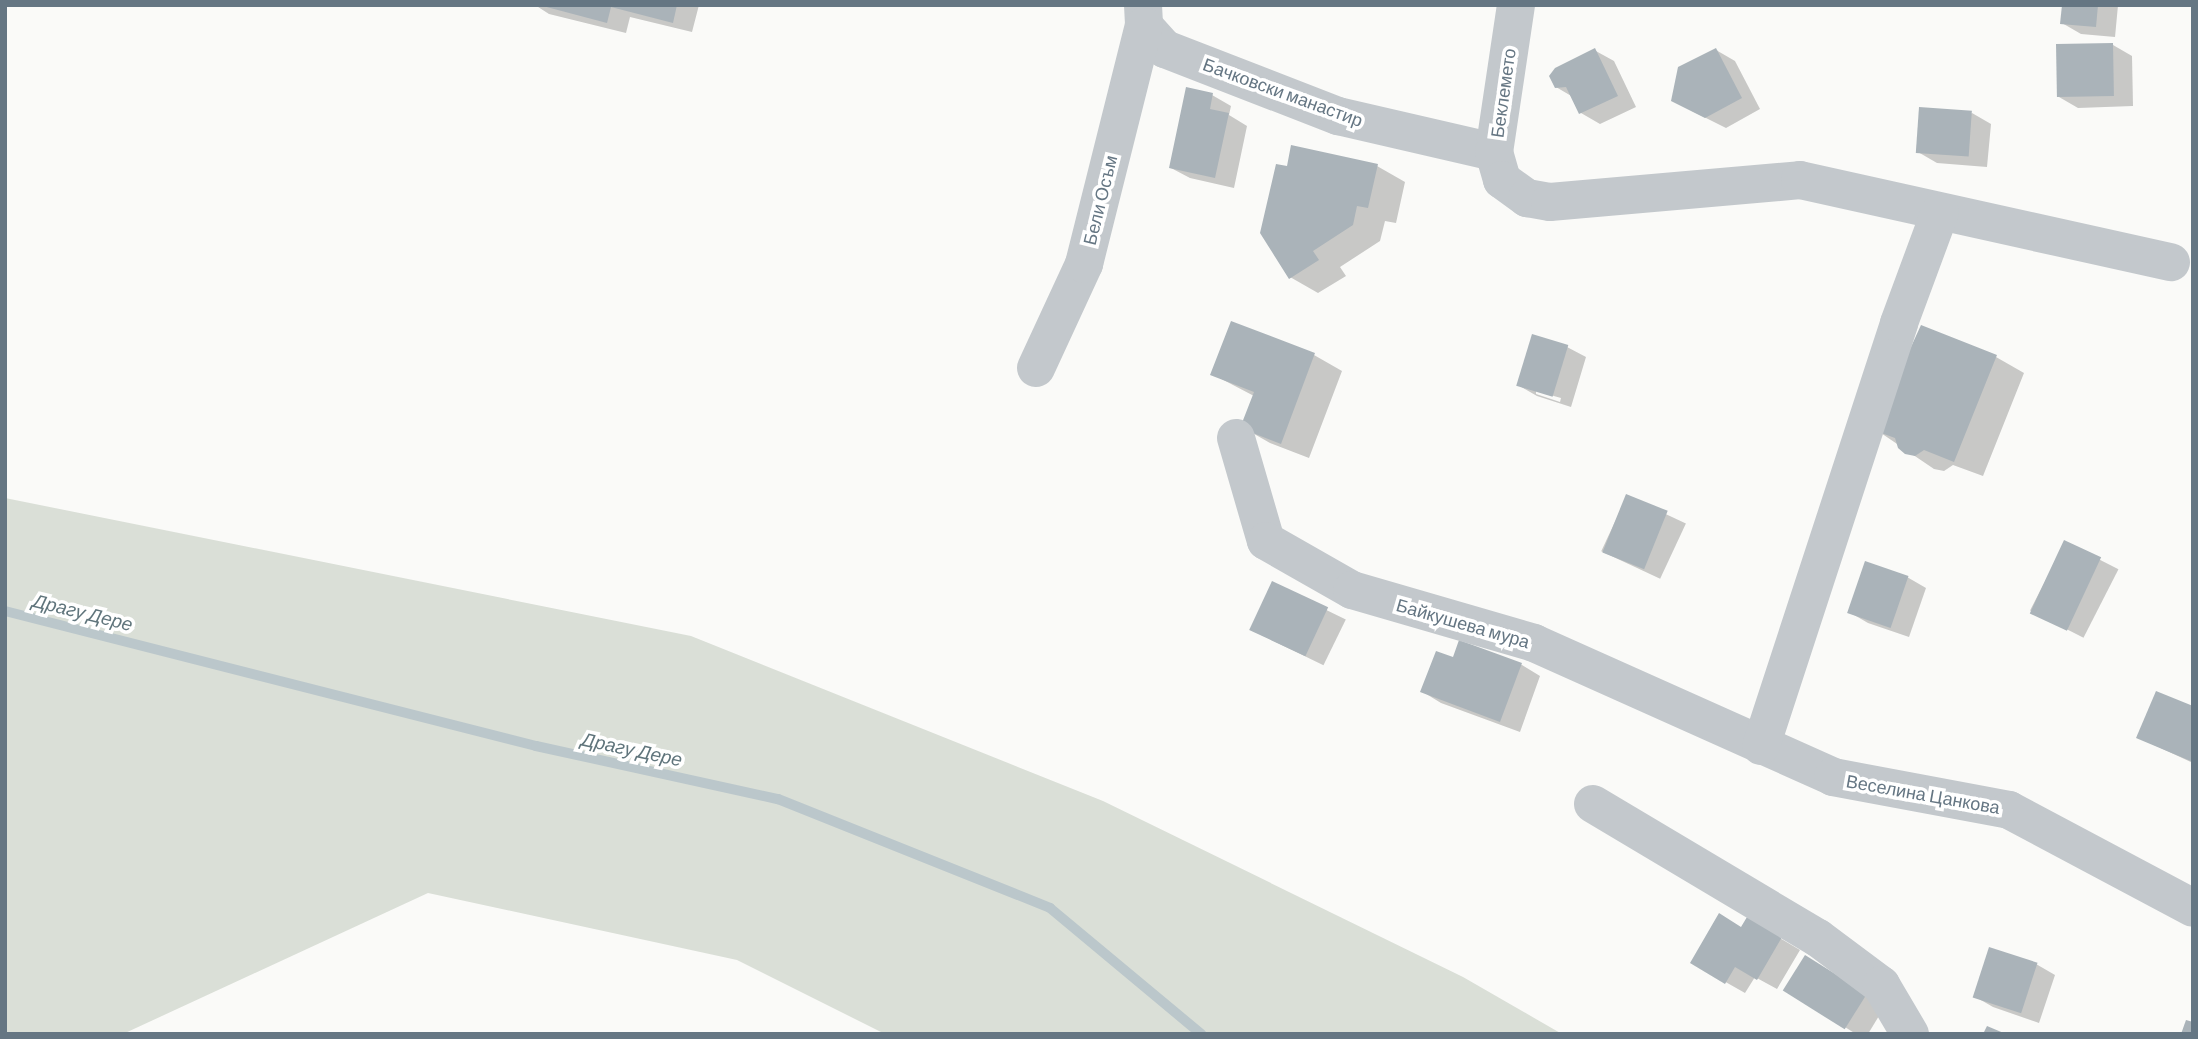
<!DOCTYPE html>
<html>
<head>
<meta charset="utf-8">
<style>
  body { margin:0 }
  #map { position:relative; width:2198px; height:1039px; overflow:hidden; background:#fafaf8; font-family:Barlow,sans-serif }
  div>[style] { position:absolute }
  .green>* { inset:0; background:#dadfd7 }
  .shadow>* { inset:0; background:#0003; transform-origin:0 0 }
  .stream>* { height:10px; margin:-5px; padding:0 5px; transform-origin:5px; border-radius:5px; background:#bbc7cb }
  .building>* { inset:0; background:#aab3b9; transform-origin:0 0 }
  .minor>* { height:38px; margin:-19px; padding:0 19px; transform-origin:19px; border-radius:19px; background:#c3c8cc }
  span { translate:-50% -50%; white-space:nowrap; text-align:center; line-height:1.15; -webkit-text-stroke:7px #fff; paint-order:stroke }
  .street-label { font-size:18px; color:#657683 }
  .water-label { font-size:19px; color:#60757c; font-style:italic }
  .frame { position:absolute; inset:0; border:7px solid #657683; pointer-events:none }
</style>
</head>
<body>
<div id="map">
  <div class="green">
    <div style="clip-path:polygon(5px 498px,691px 636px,1103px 801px,1463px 977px,1562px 1034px,885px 1034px,737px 960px,428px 893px,123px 1034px,5px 1034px)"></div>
  </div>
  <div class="shadow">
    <div style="clip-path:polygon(535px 5px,699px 5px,692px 32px,630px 17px,626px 33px,549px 14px)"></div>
    <div style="clip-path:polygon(2063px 5px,2118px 5px,2115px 37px,2081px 34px,2062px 23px)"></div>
    <div style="clip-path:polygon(2113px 45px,2132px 56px,2133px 106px,2078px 108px,2059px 97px)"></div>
    <div style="clip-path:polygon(1594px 50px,1614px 61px,1636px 107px,1600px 124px,1581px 113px,1573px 97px,1556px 87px)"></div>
    <div style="clip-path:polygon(1716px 50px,1735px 61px,1760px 109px,1726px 128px,1692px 111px)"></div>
    <div style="clip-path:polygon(1212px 95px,1231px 106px,1229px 115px,1247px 126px,1234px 188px,1190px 178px,1171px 168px)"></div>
    <div style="clip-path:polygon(1972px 113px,1991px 124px,1987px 167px,1937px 163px,1918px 152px)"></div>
    <div style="clip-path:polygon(1377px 166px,1405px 182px,1396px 223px,1385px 221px,1380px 241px,1340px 267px,1346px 276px,1318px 293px,1290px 277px)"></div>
    <div style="clip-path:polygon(evenodd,1567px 347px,1586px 357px,1571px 407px,1537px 396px,1518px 385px,1567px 347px,1536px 391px,1561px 398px,1560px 402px,1536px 394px,1536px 391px)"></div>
    <div style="clip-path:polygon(1314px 355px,1342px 371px,1309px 458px,1270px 443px,1242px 427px,1254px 396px,1212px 374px)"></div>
    <div style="clip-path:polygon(1996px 357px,2024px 373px,1983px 476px,1953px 465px,1944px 471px,1934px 469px,1875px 429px)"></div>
    <div style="left:1627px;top:496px;width:65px;height:61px;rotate:25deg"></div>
    <div style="left:2065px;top:542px;width:60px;height:77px;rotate:27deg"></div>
    <div style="clip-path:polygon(1907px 577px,1926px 588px,1909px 637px,1868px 623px,1849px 612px)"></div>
    <div style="left:1273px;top:584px;width:81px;height:51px;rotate:26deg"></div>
    <div style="clip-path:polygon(1460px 642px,1522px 665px,1540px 676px,1520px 732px,1441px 703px,1423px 692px,1454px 660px)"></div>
    <div style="clip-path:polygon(2193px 708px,2193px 763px,2139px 738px)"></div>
    <div style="clip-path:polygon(1748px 919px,1800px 950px,1777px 989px,1755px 977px,1745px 993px,1692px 963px,1742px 929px)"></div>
    <div style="clip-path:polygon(1806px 957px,1885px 1006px,1868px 1034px,1856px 1034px,1786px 990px)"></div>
    <div style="clip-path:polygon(2036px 964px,2055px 975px,2039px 1023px,1993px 1007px,1974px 996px)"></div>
  </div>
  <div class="stream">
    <div style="left:5px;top:611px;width:548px;rotate:14.26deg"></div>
    <div style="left:536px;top:746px;width:248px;rotate:12.4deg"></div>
    <div style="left:778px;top:799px;width:293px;rotate:21.8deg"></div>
    <div style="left:1050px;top:908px;width:197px;rotate:39.8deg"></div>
  </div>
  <div class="building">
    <div style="clip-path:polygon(539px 5px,677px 5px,673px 23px,611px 7px,607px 23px)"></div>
    <div style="clip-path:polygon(2062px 5px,2098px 5px,2096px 27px,2060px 24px)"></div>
    <div style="left:2113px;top:43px;width:53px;height:57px;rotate:89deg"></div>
    <div style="clip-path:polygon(1595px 48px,1618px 96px,1579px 114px,1566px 87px,1555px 88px,1549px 76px,1555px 68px)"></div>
    <div style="clip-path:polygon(1716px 48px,1742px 98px,1705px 118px,1671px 101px,1678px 67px)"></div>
    <div style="clip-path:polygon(1186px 87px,1213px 93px,1210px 109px,1229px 113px,1215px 178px,1169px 168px)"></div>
    <div style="left:1919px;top:107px;width:53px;height:46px;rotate:4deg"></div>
    <div style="clip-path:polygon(1291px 145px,1378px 164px,1368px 208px,1357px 206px,1353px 225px,1313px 251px,1319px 260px,1289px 279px,1260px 233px,1276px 164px,1287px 166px)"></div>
    <div style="clip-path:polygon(1231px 321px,1315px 353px,1281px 444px,1240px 428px,1254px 392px,1210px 375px)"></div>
    <div style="clip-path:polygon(1921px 325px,1997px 355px,1954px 462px,1924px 450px,1915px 456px,1905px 454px,1898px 448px,1895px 438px,1873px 430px)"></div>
    <div style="left:1532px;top:334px;width:38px;height:54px;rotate:17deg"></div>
    <div style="left:1626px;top:494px;width:45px;height:63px;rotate:22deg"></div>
    <div style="left:2064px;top:540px;width:41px;height:81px;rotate:25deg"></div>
    <div style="left:1865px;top:561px;width:46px;height:55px;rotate:19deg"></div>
    <div style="left:1272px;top:581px;width:62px;height:54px;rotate:25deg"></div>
    <div style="clip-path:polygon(1459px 640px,1522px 663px,1500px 722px,1420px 692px,1436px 651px,1453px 657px)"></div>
    <div style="clip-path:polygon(2156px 691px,2193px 706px,2193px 762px,2136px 738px)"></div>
    <div style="clip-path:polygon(1719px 913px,1741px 927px,1747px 917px,1782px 937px,1757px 980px,1735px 967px,1725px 984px,1690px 963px)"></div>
    <div style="left:1989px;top:947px;width:51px;height:53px;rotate:18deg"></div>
    <div style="left:1805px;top:955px;width:73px;height:42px;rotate:32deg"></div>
    <div style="clip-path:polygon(2186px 1020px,2193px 1022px,2193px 1034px,2181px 1034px)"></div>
    <div style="clip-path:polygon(1987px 1026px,2006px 1034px,1983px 1034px)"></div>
  </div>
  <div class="minor">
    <div style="left:1143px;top:5px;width:21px;rotate:87deg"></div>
    <div style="left:1144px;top:26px;width:31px;rotate:48deg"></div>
    <div style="left:1165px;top:49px;width:186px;rotate:21.2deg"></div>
    <div style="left:1338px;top:116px;width:160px;rotate:13deg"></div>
    <div style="left:1516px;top:5px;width:149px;rotate:98.5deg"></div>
    <div style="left:1494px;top:152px;width:29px;rotate:74deg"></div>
    <div style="left:1502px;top:180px;width:31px;rotate:36deg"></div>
    <div style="left:1527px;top:198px;width:23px;rotate:10deg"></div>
    <div style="left:1550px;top:202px;width:251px;rotate:-5deg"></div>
    <div style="left:1800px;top:180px;width:380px;rotate:12.5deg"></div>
    <div style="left:1036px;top:368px;width:115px;rotate:-65.2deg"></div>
    <div style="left:1084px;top:264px;width:245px;rotate:-75.9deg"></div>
    <div style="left:1236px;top:438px;width:107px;rotate:73.8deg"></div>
    <div style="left:1266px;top:541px;width:99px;rotate:29.7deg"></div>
    <div style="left:1352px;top:590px;width:190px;rotate:16.2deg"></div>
    <div style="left:1534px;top:643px;width:328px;rotate:24.1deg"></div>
    <div style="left:1833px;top:777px;width:179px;rotate:10.6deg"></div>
    <div style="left:2009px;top:810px;width:208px;rotate:28deg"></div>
    <div style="left:1761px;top:746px;width:445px;rotate:-71.9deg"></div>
    <div style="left:1899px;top:323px;width:118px;rotate:-69.7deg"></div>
    <div style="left:1593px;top:804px;width:262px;rotate:30.8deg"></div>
    <div style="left:1818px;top:938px;width:79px;rotate:36.7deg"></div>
    <div style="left:1881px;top:985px;width:57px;rotate:59.4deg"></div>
  </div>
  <div class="street-label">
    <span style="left:1283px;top:92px;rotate:20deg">Бачковски манастир</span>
    <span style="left:1503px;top:93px;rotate:-82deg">Беклемето</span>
    <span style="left:1100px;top:200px;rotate:-76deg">Бели Осъм</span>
    <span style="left:1463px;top:623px;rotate:16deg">Байкушева мура</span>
    <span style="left:1923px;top:794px;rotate:10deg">Веселина Цанкова</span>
  </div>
  <div class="water-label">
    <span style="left:83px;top:612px;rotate:14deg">Драгу Дере</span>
    <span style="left:632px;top:749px;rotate:12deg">Драгу Дере</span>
  </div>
  <div class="frame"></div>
</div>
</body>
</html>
